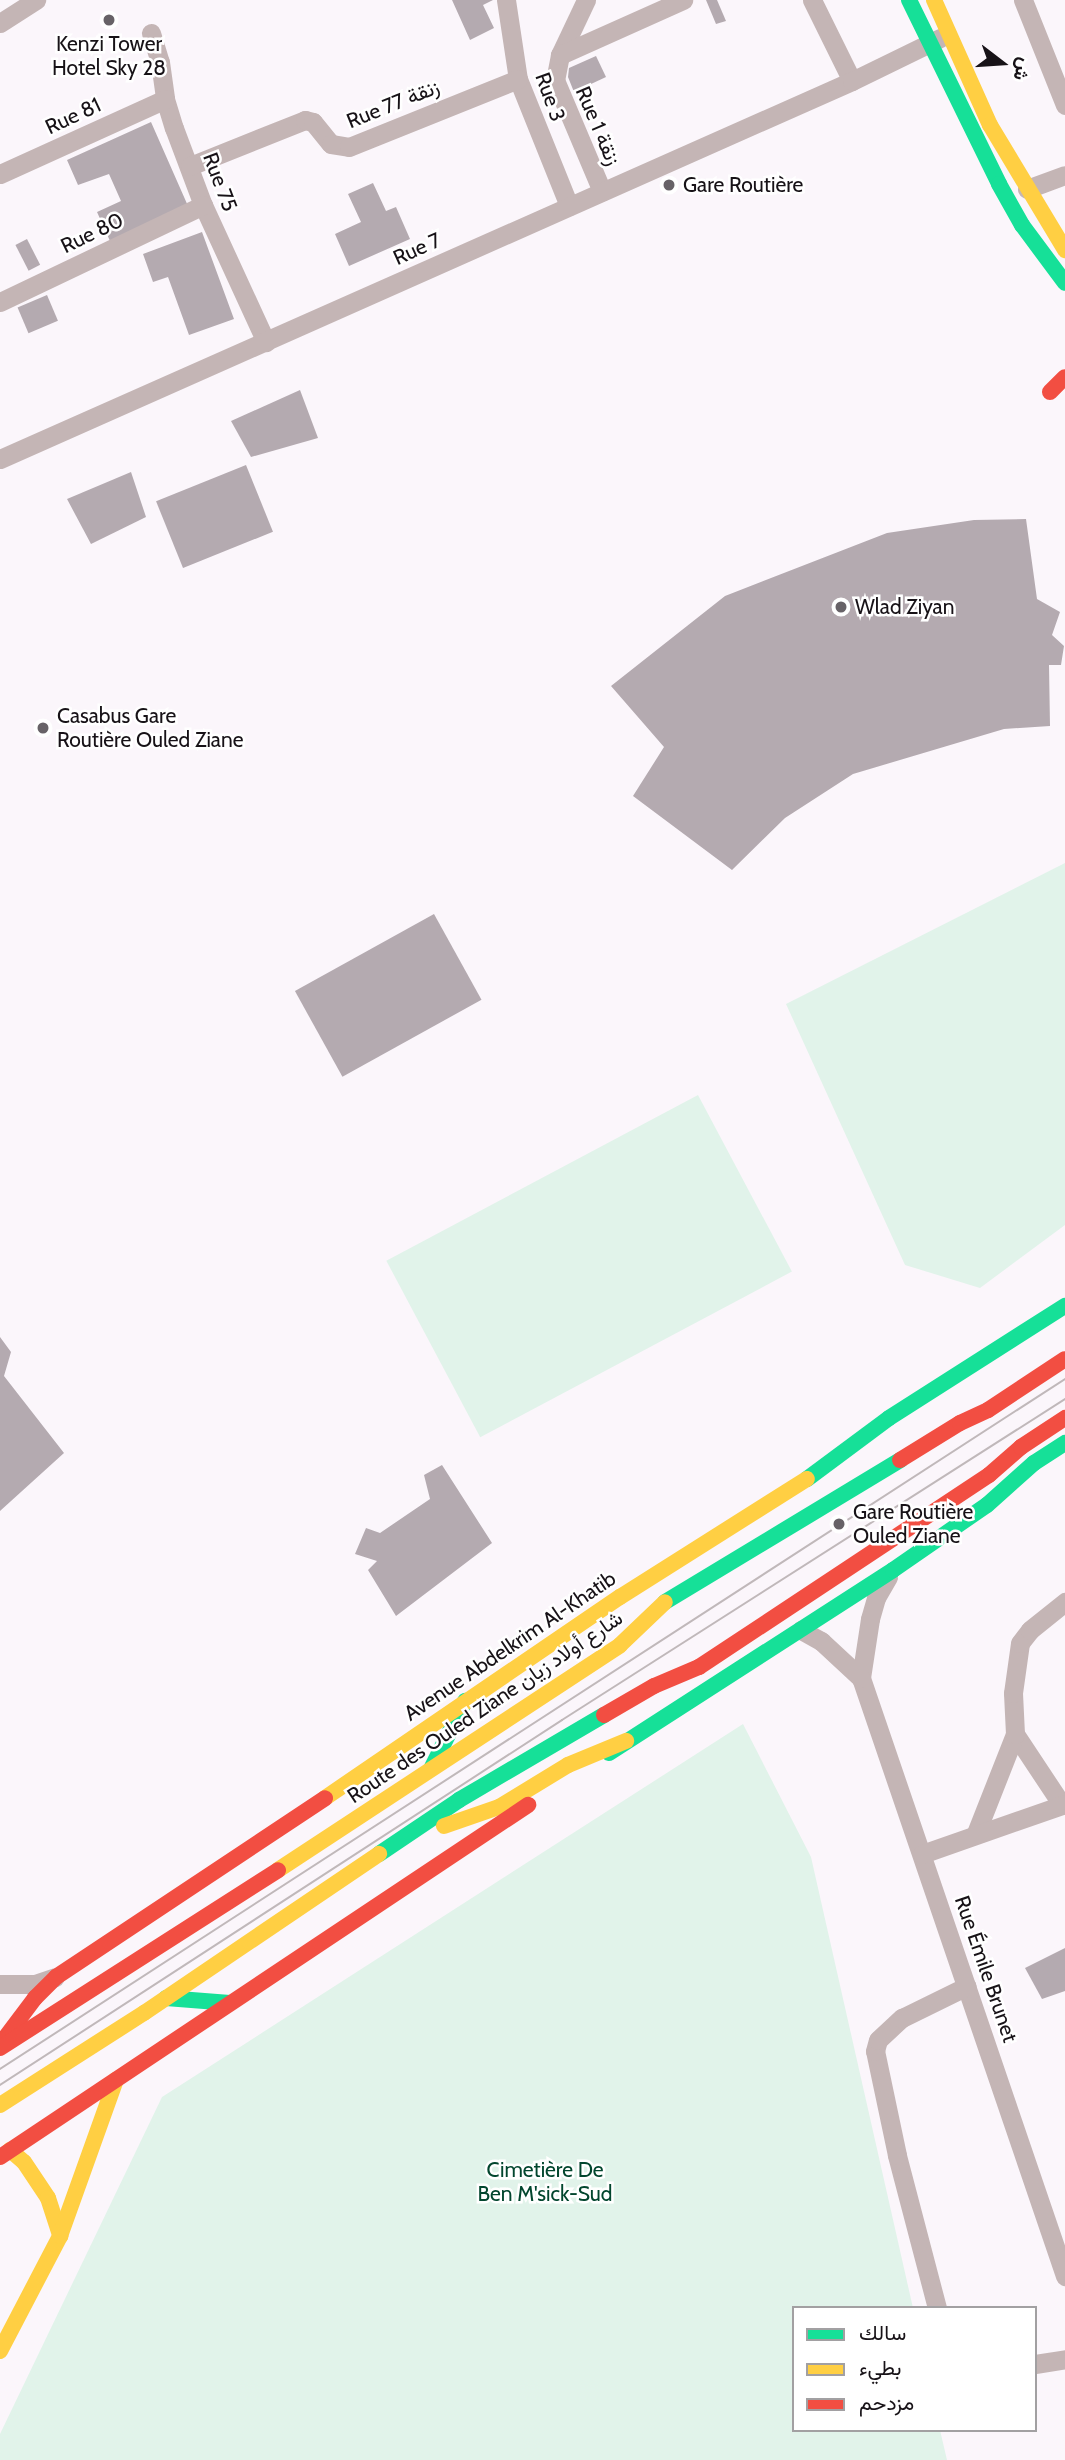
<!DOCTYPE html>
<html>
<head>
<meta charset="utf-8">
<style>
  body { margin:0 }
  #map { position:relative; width:1065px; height:2460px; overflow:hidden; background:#fbf6fb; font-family:Cabin,Vazirmatn,sans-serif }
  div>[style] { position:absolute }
  .green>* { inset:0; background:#e1f3ea; transform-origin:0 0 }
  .building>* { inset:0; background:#b4aab0; transform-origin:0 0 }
  .street>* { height:19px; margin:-9.5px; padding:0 9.5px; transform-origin:9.5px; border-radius:9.5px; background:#c4b5b5 }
  .fast>* { height:16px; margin:-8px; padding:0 8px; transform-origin:8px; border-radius:8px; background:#16e098 }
  .slow>* { height:16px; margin:-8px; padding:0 8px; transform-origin:8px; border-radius:8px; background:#ffcf43 }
  .jam>* { height:16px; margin:-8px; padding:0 8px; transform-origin:8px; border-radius:8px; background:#f24e42 }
  .tram>* { height:2px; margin:-1px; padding:0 1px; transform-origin:1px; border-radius:1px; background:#c0b8ba }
  .dots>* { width:19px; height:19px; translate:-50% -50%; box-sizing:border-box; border:4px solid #fff; border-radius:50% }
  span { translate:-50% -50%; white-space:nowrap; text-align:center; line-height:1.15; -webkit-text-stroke:5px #fff; paint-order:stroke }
  .poi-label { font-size:21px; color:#171217 }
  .left { translate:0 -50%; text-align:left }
  .street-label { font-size:21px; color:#171217 }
  .park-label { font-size:21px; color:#02462e }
  .legend { position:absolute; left:792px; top:2306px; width:245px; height:126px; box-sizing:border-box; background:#fff; border:2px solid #a2a0a2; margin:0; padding:9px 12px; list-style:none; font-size:21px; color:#171217 }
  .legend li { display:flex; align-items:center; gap:14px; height:35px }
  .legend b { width:35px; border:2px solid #a2a0a2 }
  .north { position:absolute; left:967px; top:28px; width:70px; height:70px; -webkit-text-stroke:5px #fff; paint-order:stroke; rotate:107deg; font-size:19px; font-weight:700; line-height:28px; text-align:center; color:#171217 }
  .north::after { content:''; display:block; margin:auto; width:24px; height:32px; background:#171217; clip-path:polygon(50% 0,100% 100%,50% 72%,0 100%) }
</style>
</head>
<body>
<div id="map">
  <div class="green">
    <div style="clip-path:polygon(1065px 863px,1065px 1225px,980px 1288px,905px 1265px,786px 1004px)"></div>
    <div style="left:698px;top:1095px;width:200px;height:353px;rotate:62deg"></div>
    <div style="clip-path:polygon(743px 1724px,811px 1857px,913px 2308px,794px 2308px,794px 2430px,940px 2430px,947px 2460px,0 2460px,0 2434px,162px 2097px)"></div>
  </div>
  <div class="building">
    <div style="clip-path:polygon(452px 0,493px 0,483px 5px,494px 28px,470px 40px)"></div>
    <div style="clip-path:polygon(706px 0,717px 0,726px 21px,716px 24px)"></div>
    <div style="clip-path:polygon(596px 56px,606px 77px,574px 92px,568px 77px,569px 68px)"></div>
    <div style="clip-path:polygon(151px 122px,188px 206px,110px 241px,97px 212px,121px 201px,109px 174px,78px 185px,67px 160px)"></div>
    <div style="clip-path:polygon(373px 183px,386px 211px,396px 207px,410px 239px,349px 266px,335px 234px,361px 222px,348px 194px)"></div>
    <div style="clip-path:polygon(202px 232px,234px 319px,189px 335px,168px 277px,153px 282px,143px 254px)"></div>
    <div style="left:27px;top:239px;width:29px;height:13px;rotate:63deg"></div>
    <div style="left:47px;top:295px;width:28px;height:32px;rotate:67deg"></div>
    <div style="clip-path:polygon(300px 390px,318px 438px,251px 457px,231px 421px)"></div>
    <div style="left:246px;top:465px;width:72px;height:97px;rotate:68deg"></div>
    <div style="clip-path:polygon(131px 472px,146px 517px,91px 544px,67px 499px)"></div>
    <div style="clip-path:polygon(1026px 519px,1037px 599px,1060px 612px,1052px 635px,1064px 646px,1061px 665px,1049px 665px,1050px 726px,1004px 729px,853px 774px,785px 818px,732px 870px,633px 796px,664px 747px,611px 686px,725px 596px,887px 533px,974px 520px)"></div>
    <div style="left:434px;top:914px;width:98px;height:159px;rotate:61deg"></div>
    <div style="clip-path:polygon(0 1337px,11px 1352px,4px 1376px,64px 1453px,0 1511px)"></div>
    <div style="clip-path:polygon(442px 1465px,492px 1543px,396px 1616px,368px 1570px,377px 1561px,355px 1554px,366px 1528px,380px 1533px,430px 1499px,424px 1475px)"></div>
    <div style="clip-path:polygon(1065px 1948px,1065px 1991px,1042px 1999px,1025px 1968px)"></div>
  </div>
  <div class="street">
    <div style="left:506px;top:0;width:80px;rotate:81.4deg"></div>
    <div style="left:518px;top:79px;width:137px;rotate:68.1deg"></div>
    <div style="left:586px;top:0;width:61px;rotate:115.3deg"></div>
    <div style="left:560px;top:55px;width:25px;rotate:101deg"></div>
    <div style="left:555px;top:80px;width:121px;rotate:67.1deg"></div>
    <div style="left:812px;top:0;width:90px;rotate:63.7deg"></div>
    <div style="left:1023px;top:0;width:113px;rotate:68.2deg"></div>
    <div style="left:0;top:23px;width:43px;rotate:-32.6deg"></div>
    <div style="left:151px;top:33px;width:30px;rotate:73deg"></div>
    <div style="left:160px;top:62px;width:37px;rotate:82deg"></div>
    <div style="left:165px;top:99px;width:30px;rotate:73deg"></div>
    <div style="left:174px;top:128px;width:82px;rotate:69.4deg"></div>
    <div style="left:203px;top:205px;width:151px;rotate:65.3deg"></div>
    <div style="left:560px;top:55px;width:135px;rotate:-24.1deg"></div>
    <div style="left:190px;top:166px;width:124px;rotate:-21.8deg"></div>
    <div style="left:305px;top:120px;width:8px;rotate:14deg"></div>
    <div style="left:313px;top:122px;width:28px;rotate:51deg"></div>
    <div style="left:331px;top:144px;width:18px;rotate:9deg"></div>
    <div style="left:349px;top:147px;width:182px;rotate:-21.9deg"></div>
    <div style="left:0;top:174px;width:181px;rotate:-24.4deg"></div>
    <div style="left:1027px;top:189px;width:40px;rotate:-20.2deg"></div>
    <div style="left:0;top:302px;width:225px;rotate:-25.5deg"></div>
    <div style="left:0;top:459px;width:932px;rotate:-23.93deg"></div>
    <div style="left:852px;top:81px;width:98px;rotate:-26deg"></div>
    <div style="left:888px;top:1577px;width:24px;rotate:120deg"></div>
    <div style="left:876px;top:1598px;width:22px;rotate:106deg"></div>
    <div style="left:870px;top:1619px;width:60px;rotate:98.7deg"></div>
    <div style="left:861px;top:1678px;width:632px;rotate:71.16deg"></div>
    <div style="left:801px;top:1630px;width:23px;rotate:29deg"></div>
    <div style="left:821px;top:1641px;width:54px;rotate:42.8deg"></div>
    <div style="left:1015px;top:1734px;width:85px;rotate:56.5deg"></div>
    <div style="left:976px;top:1833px;width:106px;rotate:-68.5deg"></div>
    <div style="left:1015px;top:1734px;width:41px;rotate:-92.8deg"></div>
    <div style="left:1013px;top:1693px;width:50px;rotate:-82deg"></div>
    <div style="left:1020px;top:1643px;width:16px;rotate:-52deg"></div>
    <div style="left:1030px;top:1630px;width:45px;rotate:-38.7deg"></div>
    <div style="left:922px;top:1854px;width:151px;rotate:-19.3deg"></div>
    <div style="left:0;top:1984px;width:35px"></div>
    <div style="left:35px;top:1984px;width:21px;rotate:-19deg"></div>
    <div style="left:937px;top:2308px;width:158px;rotate:-104.7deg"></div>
    <div style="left:897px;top:2155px;width:106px;rotate:-101.9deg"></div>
    <div style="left:875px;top:2051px;width:11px;rotate:-75deg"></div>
    <div style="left:878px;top:2040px;width:33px;rotate:-43deg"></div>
    <div style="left:902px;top:2018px;width:72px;rotate:-26.2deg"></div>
    <div style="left:1035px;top:2364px;width:30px;rotate:-9deg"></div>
  </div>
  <div class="fast">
    <div style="left:909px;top:0;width:205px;rotate:63.9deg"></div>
    <div style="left:999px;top:184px;width:47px;rotate:60.7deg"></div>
    <div style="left:1022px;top:225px;width:72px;rotate:53.4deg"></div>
    <div style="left:807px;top:1479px;width:102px;rotate:-36.6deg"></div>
    <div style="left:889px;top:1418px;width:209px;rotate:-32.5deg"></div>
    <div style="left:665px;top:1602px;width:275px;rotate:-31.1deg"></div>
    <div style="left:609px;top:1753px;width:338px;rotate:-32.8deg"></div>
    <div style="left:893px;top:1570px;width:114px;rotate:-34.7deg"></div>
    <div style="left:987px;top:1505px;width:63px;rotate:-41.8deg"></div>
    <div style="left:1034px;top:1463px;width:37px;rotate:-33deg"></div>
    <div style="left:432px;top:1767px;width:74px;rotate:-63.4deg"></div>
    <div style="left:379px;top:1854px;width:97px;rotate:-34deg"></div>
    <div style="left:459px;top:1800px;width:168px;rotate:-30.4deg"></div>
    <div style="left:166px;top:1998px;width:64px;rotate:4.5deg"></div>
  </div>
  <div class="slow">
    <div style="left:934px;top:0;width:137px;rotate:65.9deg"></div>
    <div style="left:990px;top:125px;width:146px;rotate:59deg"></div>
    <div style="left:325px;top:1798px;width:357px;rotate:-34.3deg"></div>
    <div style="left:620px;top:1597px;width:221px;rotate:-32.3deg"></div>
    <div style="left:444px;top:1826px;width:58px;rotate:-19.1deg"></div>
    <div style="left:499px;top:1807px;width:81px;rotate:-31.3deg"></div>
    <div style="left:568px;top:1765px;width:63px;rotate:-22.5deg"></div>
    <div style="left:278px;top:1870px;width:409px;rotate:-33.3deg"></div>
    <div style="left:620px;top:1645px;width:62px;rotate:-43.7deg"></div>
    <div style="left:0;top:2105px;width:171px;rotate:-32.6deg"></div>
    <div style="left:144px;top:2013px;width:284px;rotate:-34.1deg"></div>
    <div style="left:10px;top:2150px;width:18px;rotate:41deg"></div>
    <div style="left:24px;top:2162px;width:43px;rotate:56.3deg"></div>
    <div style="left:48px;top:2198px;width:40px;rotate:72deg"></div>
    <div style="left:0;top:2351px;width:130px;rotate:-62.4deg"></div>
    <div style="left:60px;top:2236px;width:166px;rotate:-70.3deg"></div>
  </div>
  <div class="jam">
    <div style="left:1050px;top:392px;width:21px;rotate:-45deg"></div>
    <div style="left:900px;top:1460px;width:70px;rotate:-31.7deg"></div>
    <div style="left:960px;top:1423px;width:31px;rotate:-25deg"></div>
    <div style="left:988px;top:1410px;width:92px;rotate:-33.5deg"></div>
    <div style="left:604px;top:1715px;width:58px;rotate:-30.1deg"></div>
    <div style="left:654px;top:1686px;width:49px;rotate:-22.9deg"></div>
    <div style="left:699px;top:1667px;width:348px;rotate:-33.5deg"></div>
    <div style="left:989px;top:1475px;width:43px;rotate:-41.2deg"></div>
    <div style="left:1021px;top:1447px;width:53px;rotate:-33.4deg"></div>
    <div style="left:5px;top:2038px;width:50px;rotate:-53.1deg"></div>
    <div style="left:35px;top:1998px;width:30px;rotate:-45deg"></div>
    <div style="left:56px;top:1977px;width:323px;rotate:-33.6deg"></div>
    <div style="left:0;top:2048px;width:330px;rotate:-32.6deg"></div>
    <div style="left:0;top:2157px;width:635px;rotate:-33.69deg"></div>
  </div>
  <div class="tram">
    <div style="left:0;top:2069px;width:1269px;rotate:-32.94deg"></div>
    <div style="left:0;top:2085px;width:670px;rotate:-33deg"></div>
    <div style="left:562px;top:1720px;width:597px;rotate:-32.54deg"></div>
  </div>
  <div class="dots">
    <div style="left:109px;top:20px;background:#676267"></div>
    <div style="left:669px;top:185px;background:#676267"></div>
    <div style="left:841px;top:607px;background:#676267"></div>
    <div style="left:43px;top:728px;background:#676267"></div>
    <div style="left:839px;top:1524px;background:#676267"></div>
  </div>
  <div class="poi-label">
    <span style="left:109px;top:56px">Kenzi Tower<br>Hotel Sky 28</span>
    <span class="left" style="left:683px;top:185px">Gare Routière</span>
    <span class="left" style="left:855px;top:607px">Wlad Ziyan</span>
    <span class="left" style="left:57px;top:728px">Casabus Gare<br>Routière Ouled Ziane</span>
    <span class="left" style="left:853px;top:1524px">Gare Routière<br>Ouled Ziane</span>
  </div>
  <div class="street-label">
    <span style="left:550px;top:97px;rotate:70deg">Rue 3</span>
    <span style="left:393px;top:104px;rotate:-22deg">Rue 77 زنقة</span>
    <span style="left:73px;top:116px;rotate:-25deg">Rue 81</span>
    <span style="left:598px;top:126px;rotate:67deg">Rue 1 زنقة</span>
    <span style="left:220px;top:182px;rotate:69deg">Rue 75</span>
    <span style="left:92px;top:233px;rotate:-26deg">Rue 80</span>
    <span style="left:417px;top:249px;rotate:-24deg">Rue 7</span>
    <span style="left:510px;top:1646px;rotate:-34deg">Avenue Abdelkrim Al-Khatib</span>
    <span style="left:485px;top:1707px;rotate:-34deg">Route des Ouled Ziane شارع أولاد زيان</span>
    <span style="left:986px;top:1969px;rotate:71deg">Rue Émile Brunet</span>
  </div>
  <div class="park-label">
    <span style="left:545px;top:2182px">Cimetière De<br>Ben M'sick-Sud</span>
  </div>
  <ul class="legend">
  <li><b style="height:9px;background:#16e098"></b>سالك</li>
  <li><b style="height:9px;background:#ffcf43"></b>بطيء</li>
  <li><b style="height:9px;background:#f24e42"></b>مزدحم</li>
  </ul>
  <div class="north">ش</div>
</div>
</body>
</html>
